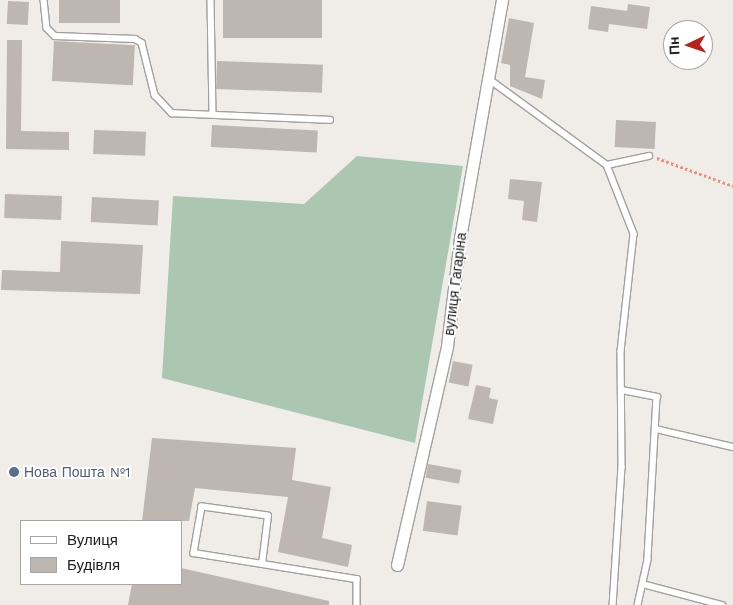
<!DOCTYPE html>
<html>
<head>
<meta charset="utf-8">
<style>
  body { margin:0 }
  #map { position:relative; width:733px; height:605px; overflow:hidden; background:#f0ede8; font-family:"Work Sans",sans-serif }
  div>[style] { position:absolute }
  .cemetery>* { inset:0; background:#abc6b1 }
  .building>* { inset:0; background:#bdb6b1; transform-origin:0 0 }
  .path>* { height:2.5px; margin-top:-1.25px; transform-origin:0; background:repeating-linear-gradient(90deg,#eb8f7d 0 2.5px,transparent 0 5px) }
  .roads { filter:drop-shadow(1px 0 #a1a1a1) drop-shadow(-1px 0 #a1a1a1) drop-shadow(0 1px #a1a1a1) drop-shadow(0 -1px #a1a1a1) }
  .lane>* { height:5.5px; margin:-2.75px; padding:0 2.75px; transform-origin:2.75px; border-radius:2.75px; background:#fff }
  .street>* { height:11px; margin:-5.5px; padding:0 5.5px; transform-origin:5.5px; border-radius:5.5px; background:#fff }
  .dots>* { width:14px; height:14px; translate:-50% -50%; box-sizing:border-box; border:2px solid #fff; border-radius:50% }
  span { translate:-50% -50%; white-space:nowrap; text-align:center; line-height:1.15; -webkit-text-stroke:4px #fff; paint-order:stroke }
  .street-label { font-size:14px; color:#202020 }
  .service-label { font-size:14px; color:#4e5e75 }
  .left { translate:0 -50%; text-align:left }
  .legend { position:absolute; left:20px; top:520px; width:162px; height:65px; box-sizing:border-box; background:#fff; border:1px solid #a6a6a6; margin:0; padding:6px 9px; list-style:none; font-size:15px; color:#202020 }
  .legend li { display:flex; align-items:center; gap:10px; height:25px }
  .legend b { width:25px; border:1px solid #a6a6a6 }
  .north { position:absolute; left:663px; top:20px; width:50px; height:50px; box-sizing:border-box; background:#fff; border:1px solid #a6a6a6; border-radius:50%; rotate:267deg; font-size:14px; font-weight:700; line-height:20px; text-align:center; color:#202020 }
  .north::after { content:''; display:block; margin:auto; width:18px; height:22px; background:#ba2016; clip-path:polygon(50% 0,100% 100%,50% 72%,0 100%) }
</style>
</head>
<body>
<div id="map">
  <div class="cemetery">
    <div style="clip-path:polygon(357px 156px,463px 166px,415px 443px,162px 378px,173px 196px,304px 204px)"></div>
  </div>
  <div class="building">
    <div style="left:59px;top:0;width:61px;height:23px"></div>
    <div style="left:223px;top:0;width:99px;height:38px"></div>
    <div style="left:8px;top:1px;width:21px;height:23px;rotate:3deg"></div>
    <div style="clip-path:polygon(628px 4px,650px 7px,647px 29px,609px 24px,608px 32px,588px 29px,591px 6px,627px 11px)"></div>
    <div style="clip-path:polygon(509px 18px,534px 23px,525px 77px,545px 80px,542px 99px,510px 86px,510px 65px,501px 63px)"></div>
    <div style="clip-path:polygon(7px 40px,22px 40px,21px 131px,69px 132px,69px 150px,6px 149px)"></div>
    <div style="left:54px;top:41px;width:81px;height:40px;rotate:3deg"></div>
    <div style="left:217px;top:61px;width:106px;height:28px;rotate:2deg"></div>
    <div style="left:616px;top:120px;width:40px;height:27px;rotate:3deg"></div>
    <div style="left:212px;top:125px;width:106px;height:22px;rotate:3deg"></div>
    <div style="left:94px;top:130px;width:52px;height:24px;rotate:2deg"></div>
    <div style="clip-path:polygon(510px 179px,542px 182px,537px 222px,522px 220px,524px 201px,508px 199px)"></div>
    <div style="left:5px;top:194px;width:57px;height:24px;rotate:2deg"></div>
    <div style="left:92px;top:197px;width:67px;height:25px;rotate:3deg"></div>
    <div style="clip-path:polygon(61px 241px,143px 245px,140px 294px,1px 290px,2px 270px,60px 272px)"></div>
    <div style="left:453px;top:361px;width:20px;height:22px;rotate:11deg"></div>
    <div style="clip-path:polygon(476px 385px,491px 388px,489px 398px,498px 400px,493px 424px,468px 419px)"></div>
    <div style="clip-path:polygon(152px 438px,296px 448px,292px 480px,331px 487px,322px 538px,352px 545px,348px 567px,278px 552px,288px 497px,195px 488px,189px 521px,142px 521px)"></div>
    <div style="left:428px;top:464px;width:34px;height:14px;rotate:10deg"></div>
    <div style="left:427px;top:501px;width:35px;height:30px;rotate:8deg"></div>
    <div style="clip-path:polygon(181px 568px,329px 601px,329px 605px,128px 605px,132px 584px,181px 584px)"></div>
  </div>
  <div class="path">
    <div style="left:657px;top:158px;width:81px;rotate:20.2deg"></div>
  </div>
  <div class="roads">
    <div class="lane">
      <div style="left:44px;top:0;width:28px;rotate:84deg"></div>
      <div style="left:47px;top:28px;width:11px;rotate:45deg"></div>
      <div style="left:55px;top:36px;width:80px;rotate:2.1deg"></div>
      <div style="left:135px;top:39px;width:8px;rotate:30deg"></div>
      <div style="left:142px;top:43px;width:54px;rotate:76deg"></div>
      <div style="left:155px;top:95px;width:25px;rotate:47deg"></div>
      <div style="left:172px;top:113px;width:158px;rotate:2.5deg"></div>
      <div style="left:211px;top:0;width:114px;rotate:89deg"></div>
      <div style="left:489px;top:79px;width:146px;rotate:36.1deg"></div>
      <div style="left:607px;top:165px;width:43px;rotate:-12.1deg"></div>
      <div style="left:607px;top:165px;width:74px;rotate:68.6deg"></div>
      <div style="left:634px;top:234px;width:118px;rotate:96.3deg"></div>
      <div style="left:621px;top:351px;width:116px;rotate:89.5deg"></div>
      <div style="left:622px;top:467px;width:138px;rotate:93.7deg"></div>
      <div style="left:622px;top:390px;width:36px;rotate:11deg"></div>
      <div style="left:657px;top:397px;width:163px;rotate:93.2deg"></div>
      <div style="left:648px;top:560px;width:46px;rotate:102.5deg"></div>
      <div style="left:656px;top:429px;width:79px;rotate:13.2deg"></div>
      <div style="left:262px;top:564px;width:48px;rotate:-82.9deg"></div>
      <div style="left:268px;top:516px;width:67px;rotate:-172.2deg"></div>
      <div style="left:202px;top:507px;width:47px;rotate:99.9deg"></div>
      <div style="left:194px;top:553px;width:165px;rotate:9.1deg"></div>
      <div style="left:357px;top:579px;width:26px;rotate:90deg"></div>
      <div style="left:643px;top:584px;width:82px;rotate:14.9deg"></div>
    </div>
    <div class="street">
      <div style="left:397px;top:565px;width:225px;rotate:-77.1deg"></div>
      <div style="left:447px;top:346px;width:109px;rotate:-83.1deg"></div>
      <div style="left:460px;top:238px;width:242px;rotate:-80deg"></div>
    </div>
  </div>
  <div class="dots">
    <div style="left:14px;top:472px;background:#5c6f8a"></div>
  </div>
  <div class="street-label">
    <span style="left:455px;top:284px;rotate:-83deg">вулиця Гагаріна</span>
  </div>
  <div class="service-label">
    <span class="left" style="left:24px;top:472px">Нова Пошта №1</span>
  </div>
  <ul class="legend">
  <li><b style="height:6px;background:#fff"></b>Вулиця</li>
  <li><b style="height:14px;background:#bdb6b1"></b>Будівля</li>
  </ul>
  <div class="north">Пн</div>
</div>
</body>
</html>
